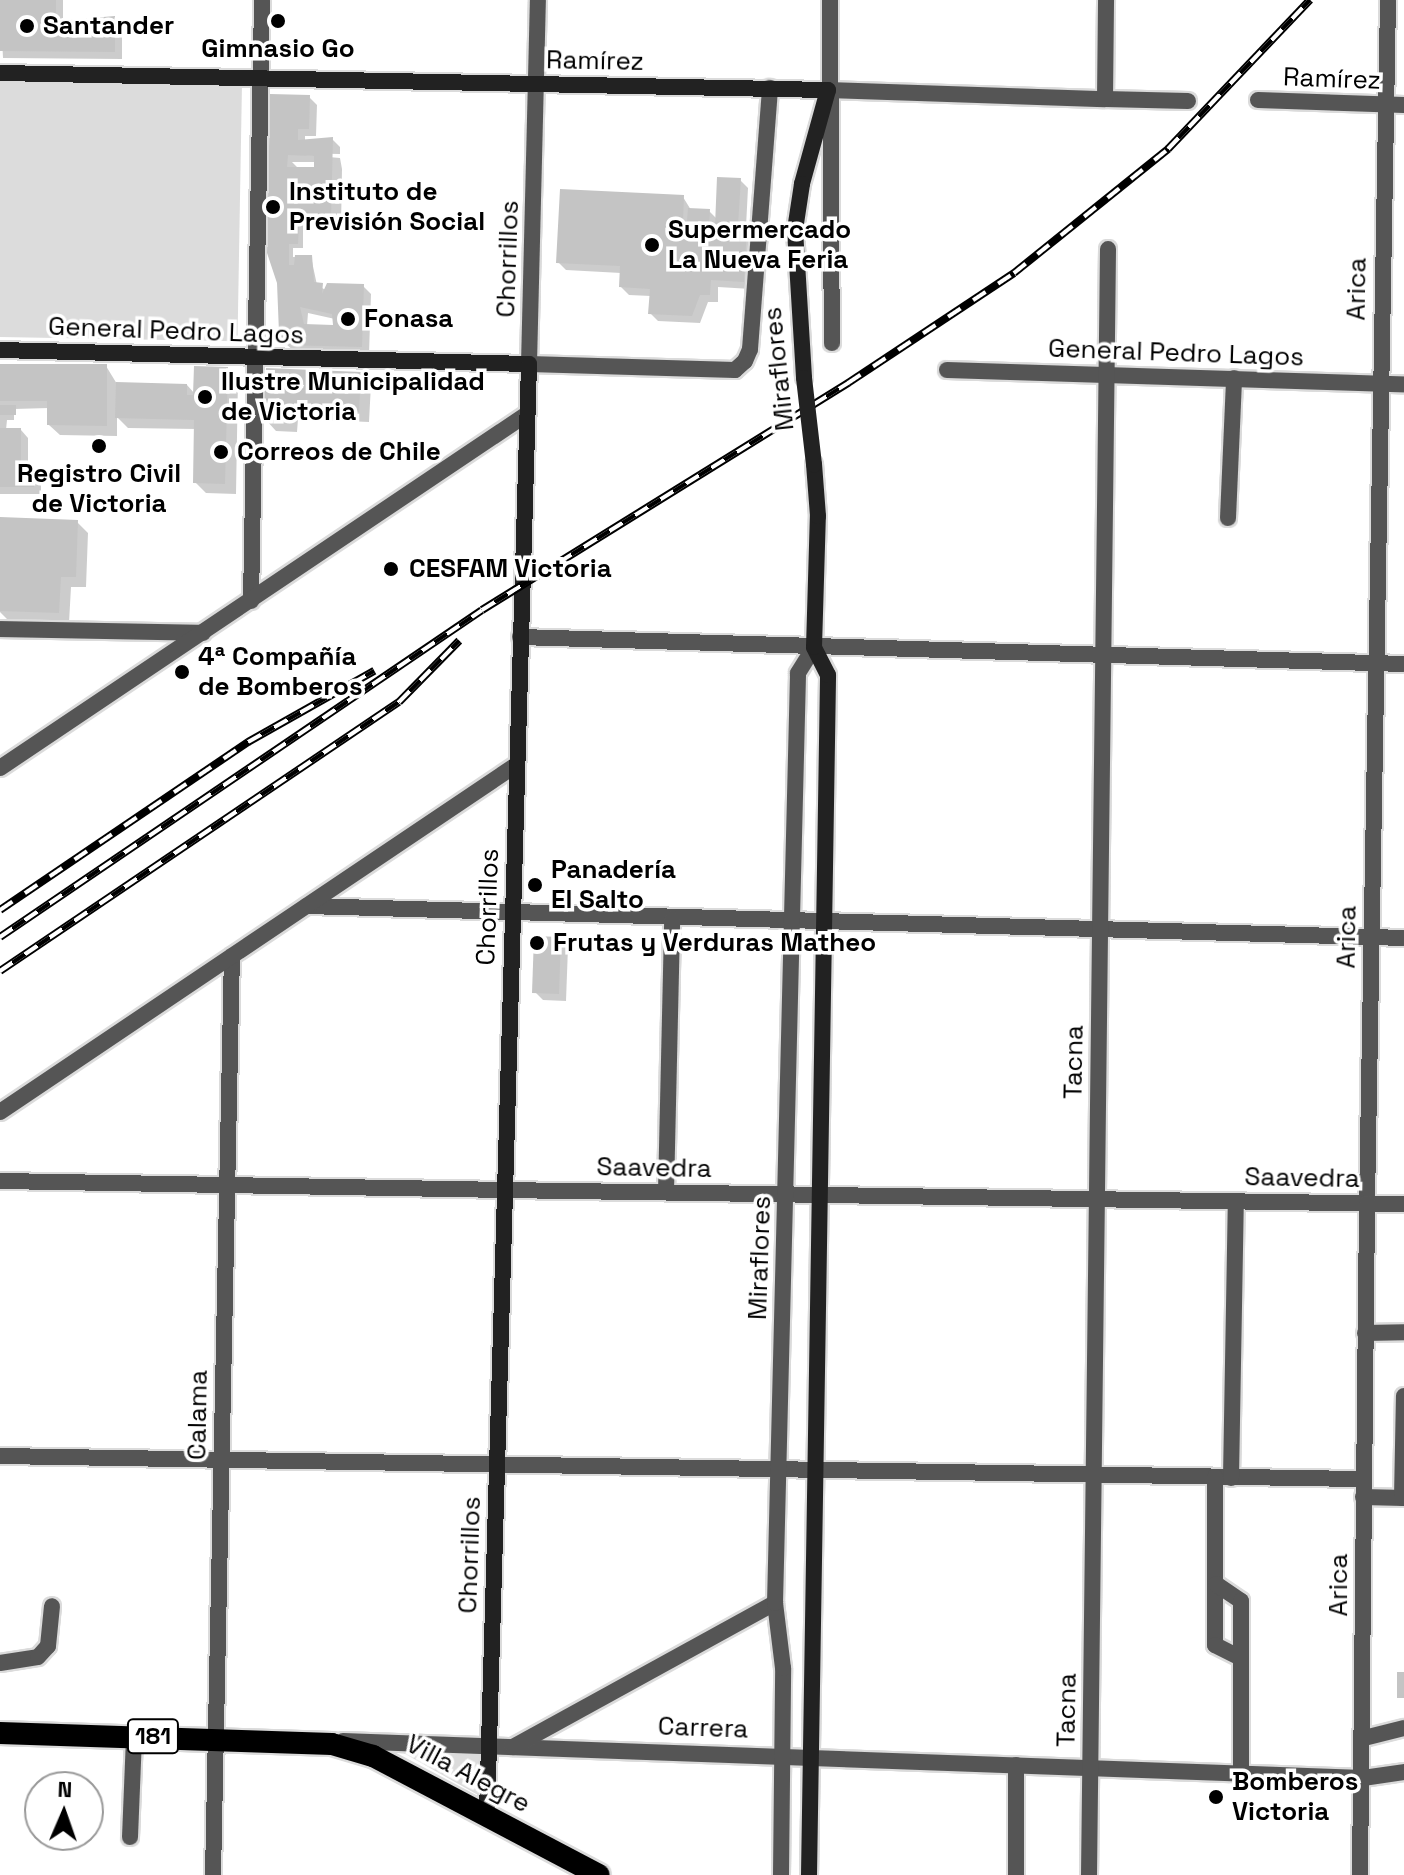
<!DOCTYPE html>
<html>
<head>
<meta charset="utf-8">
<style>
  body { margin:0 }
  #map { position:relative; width:1404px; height:1875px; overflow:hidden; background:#fff; font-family:"Space Grotesk",sans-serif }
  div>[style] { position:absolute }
  .green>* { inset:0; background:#dcdcdc; transform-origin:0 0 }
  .shadow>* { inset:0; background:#0003 }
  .building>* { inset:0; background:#c4c4c4; transform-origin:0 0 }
  .roads { filter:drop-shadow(2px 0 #dbdbdb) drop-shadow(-2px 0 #dbdbdb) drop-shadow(0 2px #dbdbdb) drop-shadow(0 -2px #dbdbdb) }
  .minor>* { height:16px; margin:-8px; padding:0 8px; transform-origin:8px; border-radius:8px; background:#555 }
  .tertiary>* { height:16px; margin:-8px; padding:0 8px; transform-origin:8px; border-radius:8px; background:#555 }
  .secondary>* { height:16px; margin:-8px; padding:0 8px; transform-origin:8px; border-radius:8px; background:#222 }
  .trunk>* { height:22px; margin:-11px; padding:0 11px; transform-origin:11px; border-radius:11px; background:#000 }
  .rail>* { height:8px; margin-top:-4px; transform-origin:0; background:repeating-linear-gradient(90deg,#fff 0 15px,#000 0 30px); box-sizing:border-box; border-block:2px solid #000 }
  .secondary-bridge>* { height:16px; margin:-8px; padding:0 8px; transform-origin:8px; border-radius:8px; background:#222 }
  .dots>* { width:22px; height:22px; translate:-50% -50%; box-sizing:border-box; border:4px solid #fff; border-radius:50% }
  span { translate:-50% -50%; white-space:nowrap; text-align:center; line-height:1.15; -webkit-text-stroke:7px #fff; paint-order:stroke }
  .shield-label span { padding:2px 6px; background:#fff; border:2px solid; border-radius:6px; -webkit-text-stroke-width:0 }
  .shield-label { font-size:24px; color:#000; font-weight:700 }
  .poi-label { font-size:26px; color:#000; font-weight:700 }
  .left { translate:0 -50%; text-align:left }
  .street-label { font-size:26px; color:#000 }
  .north { position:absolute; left:24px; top:1771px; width:80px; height:80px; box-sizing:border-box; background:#fff; border:2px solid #999; border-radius:50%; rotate:2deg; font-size:22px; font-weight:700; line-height:32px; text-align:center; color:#000 }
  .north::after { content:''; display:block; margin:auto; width:28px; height:36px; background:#000; clip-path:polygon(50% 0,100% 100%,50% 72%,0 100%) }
</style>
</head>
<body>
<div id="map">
  <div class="green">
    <div style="left:0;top:81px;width:242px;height:256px;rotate:1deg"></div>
    <div style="clip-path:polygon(400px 1751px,481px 1756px,478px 1795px)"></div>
  </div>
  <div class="shadow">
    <div style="clip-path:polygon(0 0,63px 0,63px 22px,115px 18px,122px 26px,122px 59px,3px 58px)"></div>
    <div style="clip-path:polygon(evenodd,272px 96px,309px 97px,317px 105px,316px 136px,305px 136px,305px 141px,332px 139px,340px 147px,340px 154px,283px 153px,340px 158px,342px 169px,341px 228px,303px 227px,303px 248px,293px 248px,293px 257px,311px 257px,317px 285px,329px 292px,363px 286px,371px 294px,369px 354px,295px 352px,286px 344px,272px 96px,292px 162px,316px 162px,316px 169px,299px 169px,292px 162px,272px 96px,308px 313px,335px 319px,335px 327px,307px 326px,308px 313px)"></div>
    <div style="clip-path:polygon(740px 180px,748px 188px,746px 227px,754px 236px,751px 289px,718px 287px,718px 302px,708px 302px,700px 323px,658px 321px,650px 313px,651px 296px,629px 295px,621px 287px,621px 273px,566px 270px,558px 262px,683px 197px,691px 210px,709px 211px,717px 219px)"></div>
    <div style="clip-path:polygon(0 366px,106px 366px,117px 384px,187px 385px,195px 394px,227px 368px,238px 379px,236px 494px,206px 493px,195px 482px,196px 429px,128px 428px,117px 417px,117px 436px,60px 435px,49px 425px,49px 408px,14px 409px,14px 420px,7px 420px,6px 430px,21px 430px,28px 438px,28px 467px,41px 475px,41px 494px,0 494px)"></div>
    <div style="clip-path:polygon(267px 370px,360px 374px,371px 384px,369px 422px,298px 419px,297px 432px,276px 431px,266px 420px)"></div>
    <div style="clip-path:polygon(0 519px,77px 522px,88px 533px,86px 587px,71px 587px,69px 623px,9px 621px,0 612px)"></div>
    <div style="clip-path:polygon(560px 939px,568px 947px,566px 1001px,543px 1000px,535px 992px)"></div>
  </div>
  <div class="building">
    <div style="clip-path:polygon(0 0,56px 0,56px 21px,115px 16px,115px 52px,0 51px)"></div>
    <div style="clip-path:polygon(evenodd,270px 94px,310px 95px,309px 129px,298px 129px,298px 140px,333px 137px,331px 218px,292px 217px,292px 223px,299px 223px,298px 244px,289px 244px,289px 265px,294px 265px,295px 255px,312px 255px,314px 282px,323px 283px,322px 294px,327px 283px,364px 284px,362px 347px,285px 345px,279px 333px,277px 283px,267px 253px,270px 94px,288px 155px,314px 156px,314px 167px,287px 167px,288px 155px,270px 94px,300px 307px,332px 314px,333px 325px,304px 324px,300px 307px)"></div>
    <div style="clip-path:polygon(717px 177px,741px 178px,738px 225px,747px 226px,744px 282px,711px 280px,710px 295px,700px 295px,692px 316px,648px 314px,650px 289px,619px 287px,620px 266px,556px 263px,560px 189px,684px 195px,683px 221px,687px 221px,688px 208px,710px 209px,709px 226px,715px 226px)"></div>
    <div style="clip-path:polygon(0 364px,107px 364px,107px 426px,47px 425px,47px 401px,0 401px)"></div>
    <div style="clip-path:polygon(194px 366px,228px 367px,225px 484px,193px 483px,194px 420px,115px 418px,116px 382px,187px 384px,187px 395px,193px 395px)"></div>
    <div style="clip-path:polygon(266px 368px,361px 372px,359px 412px,288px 409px,287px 422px,263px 421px)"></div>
    <div style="left:0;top:405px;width:16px;height:10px"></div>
    <div style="clip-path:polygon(0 428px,21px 428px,21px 464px,34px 465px,34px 487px,0 487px)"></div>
    <div style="clip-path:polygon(0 517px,78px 520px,76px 577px,61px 577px,59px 613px,0 611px)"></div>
    <div style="left:534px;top:936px;width:27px;height:57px;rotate:2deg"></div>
    <div style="left:1397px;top:1672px;width:7px;height:26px"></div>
  </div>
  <div class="roads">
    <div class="minor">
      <div style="left:830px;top:0;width:343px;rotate:89.7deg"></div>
      <div style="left:1105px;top:99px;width:83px;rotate:1.4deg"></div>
      <div style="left:1258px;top:100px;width:146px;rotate:2deg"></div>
      <div style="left:529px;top:364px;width:206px;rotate:1.7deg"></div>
      <div style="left:735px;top:370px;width:13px;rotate:-42deg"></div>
      <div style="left:745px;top:361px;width:13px;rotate:-67deg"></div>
      <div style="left:750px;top:349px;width:262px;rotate:-85.6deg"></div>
      <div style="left:947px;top:370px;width:457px;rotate:1.8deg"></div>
      <div style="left:1228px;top:518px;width:140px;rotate:-87.5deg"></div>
      <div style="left:307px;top:906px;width:1097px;rotate:1.67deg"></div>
      <div style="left:0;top:1181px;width:504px;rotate:1.02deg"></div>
      <div style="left:666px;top:1192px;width:273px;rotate:-88.7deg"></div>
      <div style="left:1367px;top:1203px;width:1203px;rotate:-89deg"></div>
      <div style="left:1365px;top:1333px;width:39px;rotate:-1deg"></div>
      <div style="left:0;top:1456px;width:1363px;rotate:0.97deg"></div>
      <div style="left:1215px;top:1477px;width:168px;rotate:90deg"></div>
      <div style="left:1215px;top:1645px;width:28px;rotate:27deg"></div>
      <div style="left:1231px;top:1478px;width:277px;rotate:-89deg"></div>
      <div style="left:1363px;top:1497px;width:41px;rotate:1.4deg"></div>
      <div style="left:1402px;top:1498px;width:102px;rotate:-88.9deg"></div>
      <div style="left:1216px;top:1584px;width:30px;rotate:34deg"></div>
      <div style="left:1241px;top:1601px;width:169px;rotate:90deg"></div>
      <div style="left:0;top:1663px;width:38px;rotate:-9deg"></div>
      <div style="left:38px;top:1657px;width:15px;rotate:-48deg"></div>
      <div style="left:48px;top:1646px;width:40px;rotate:-84.3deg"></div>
      <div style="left:1364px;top:1738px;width:41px;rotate:-14deg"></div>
      <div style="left:343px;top:1741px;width:1021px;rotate:2.08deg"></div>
      <div style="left:1363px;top:1778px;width:41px;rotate:-8.3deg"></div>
      <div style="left:513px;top:1747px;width:299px;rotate:-28.8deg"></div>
      <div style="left:1016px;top:1765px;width:110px;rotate:90deg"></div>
      <div style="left:130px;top:1837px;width:101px;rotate:-87.7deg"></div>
      <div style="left:213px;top:1875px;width:919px;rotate:-88.82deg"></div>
      <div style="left:1089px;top:1875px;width:1626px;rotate:-89.33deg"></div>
    </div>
    <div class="tertiary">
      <div style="left:828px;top:90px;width:277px;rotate:1.9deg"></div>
      <div style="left:1105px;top:99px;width:99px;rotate:-89.4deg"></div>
      <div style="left:529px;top:364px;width:364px;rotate:-88.6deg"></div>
      <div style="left:251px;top:601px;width:601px;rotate:-88.95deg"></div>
      <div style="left:0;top:629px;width:203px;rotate:1.1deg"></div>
      <div style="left:520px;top:637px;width:884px;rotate:1.75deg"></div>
      <div style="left:0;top:768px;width:635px;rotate:-33.89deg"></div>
      <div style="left:0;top:1112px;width:622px;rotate:-33.92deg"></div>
      <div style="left:504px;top:1190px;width:900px;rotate:0.89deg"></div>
      <div style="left:781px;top:1875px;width:207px;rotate:-89.4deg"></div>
      <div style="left:783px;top:1668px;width:65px;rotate:-97deg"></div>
      <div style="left:775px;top:1603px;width:930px;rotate:-88.58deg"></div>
      <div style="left:798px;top:673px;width:31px;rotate:-58deg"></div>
      <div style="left:1360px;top:1875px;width:672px;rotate:-89.4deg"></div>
    </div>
    <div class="secondary">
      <div style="left:0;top:73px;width:828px;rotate:1.18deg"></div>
      <div style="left:828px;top:90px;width:98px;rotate:105.5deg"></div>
      <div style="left:802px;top:184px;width:47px;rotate:98.7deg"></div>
      <div style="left:795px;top:230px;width:148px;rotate:86.5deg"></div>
      <div style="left:0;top:350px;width:529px;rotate:1.52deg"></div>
      <div style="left:529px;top:364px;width:1452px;rotate:91.66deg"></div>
      <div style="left:809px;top:1875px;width:1200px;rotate:-89.09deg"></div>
      <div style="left:828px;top:675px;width:31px;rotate:-117deg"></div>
      <div style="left:814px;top:647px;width:131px;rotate:-88.3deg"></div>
      <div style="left:818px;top:516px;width:52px;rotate:-94.4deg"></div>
    </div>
    <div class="trunk">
      <div style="left:0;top:1733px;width:332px;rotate:1.9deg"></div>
      <div style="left:332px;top:1744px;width:43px;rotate:16.3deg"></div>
      <div style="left:373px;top:1756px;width:255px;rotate:27.8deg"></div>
    </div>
  </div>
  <div class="rail">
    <div style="left:0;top:910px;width:300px;rotate:-34.1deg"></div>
    <div style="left:248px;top:742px;width:145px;rotate:-29.4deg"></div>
    <div style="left:0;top:937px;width:582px;rotate:-34.15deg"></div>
    <div style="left:482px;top:610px;width:431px;rotate:-31.8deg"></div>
    <div style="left:848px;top:383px;width:199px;rotate:-33.5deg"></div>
    <div style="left:1014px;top:273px;width:198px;rotate:-38.8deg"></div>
    <div style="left:1168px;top:149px;width:206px;rotate:-46.4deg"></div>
    <div style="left:0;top:971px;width:481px;rotate:-34deg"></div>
    <div style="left:399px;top:702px;width:86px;rotate:-45.5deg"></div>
  </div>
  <div class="secondary-bridge">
    <div style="left:804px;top:378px;width:87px;rotate:83.4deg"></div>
  </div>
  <div class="dots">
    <div style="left:278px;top:21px;background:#000"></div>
    <div style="left:27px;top:26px;background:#000"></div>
    <div style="left:273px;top:207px;background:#000"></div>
    <div style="left:652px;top:245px;background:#000"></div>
    <div style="left:348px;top:319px;background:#000"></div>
    <div style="left:205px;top:397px;background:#000"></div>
    <div style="left:99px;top:446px;background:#000"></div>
    <div style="left:221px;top:452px;background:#000"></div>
    <div style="left:391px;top:569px;background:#000"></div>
    <div style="left:182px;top:672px;background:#000"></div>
    <div style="left:535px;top:885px;background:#000"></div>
    <div style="left:537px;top:943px;background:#000"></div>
    <div style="left:1216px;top:1797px;background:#000"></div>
  </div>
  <div class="shield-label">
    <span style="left:153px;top:1736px">181</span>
  </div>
  <div class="poi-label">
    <span class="left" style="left:43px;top:26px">Santander</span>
    <span style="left:278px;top:49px">Gimnasio Go</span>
    <span class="left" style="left:289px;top:207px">Instituto de<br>Previsión Social</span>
    <span class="left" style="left:668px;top:245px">Supermercado<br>La Nueva Feria</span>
    <span class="left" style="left:364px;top:319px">Fonasa</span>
    <span class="left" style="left:221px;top:397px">Ilustre Municipalidad<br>de Victoria</span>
    <span class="left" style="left:237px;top:452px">Correos de Chile</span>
    <span style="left:99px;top:489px">Registro Civil<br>de Victoria</span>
    <span class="left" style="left:409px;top:569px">CESFAM Victoria</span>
    <span class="left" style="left:198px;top:672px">4ª Compañía<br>de Bomberos</span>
    <span class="left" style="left:551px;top:885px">Panadería<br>El Salto</span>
    <span class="left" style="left:553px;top:943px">Frutas y Verduras Matheo</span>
    <span class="left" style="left:1232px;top:1797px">Bomberos<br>Victoria</span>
  </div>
  <div class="street-label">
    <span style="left:595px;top:61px;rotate:1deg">Ramírez</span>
    <span style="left:1332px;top:79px;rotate:2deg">Ramírez</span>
    <span style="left:508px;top:259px;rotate:-88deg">Chorrillos</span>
    <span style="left:1357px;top:289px;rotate:-89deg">Arica</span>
    <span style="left:176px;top:331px;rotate:2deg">General Pedro Lagos</span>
    <span style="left:1176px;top:353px;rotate:2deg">General Pedro Lagos</span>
    <span style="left:779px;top:369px;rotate:-96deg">Miraflores</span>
    <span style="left:488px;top:907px;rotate:-88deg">Chorrillos</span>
    <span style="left:1347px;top:937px;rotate:-89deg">Arica</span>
    <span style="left:1074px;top:1062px;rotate:-89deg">Tacna</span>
    <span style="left:654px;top:1168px;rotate:1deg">Saavedra</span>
    <span style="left:1302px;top:1178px;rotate:1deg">Saavedra</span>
    <span style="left:760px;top:1258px;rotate:-88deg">Miraflores</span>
    <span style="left:198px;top:1415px;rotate:-89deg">Calama</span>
    <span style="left:470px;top:1555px;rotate:-88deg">Chorrillos</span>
    <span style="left:1339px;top:1585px;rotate:-90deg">Arica</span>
    <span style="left:1067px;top:1710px;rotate:-89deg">Tacna</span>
    <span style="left:703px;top:1728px;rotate:2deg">Carrera</span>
    <span style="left:468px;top:1774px;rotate:28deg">Villa Alegre</span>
  </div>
  <div class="north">N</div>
</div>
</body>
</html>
